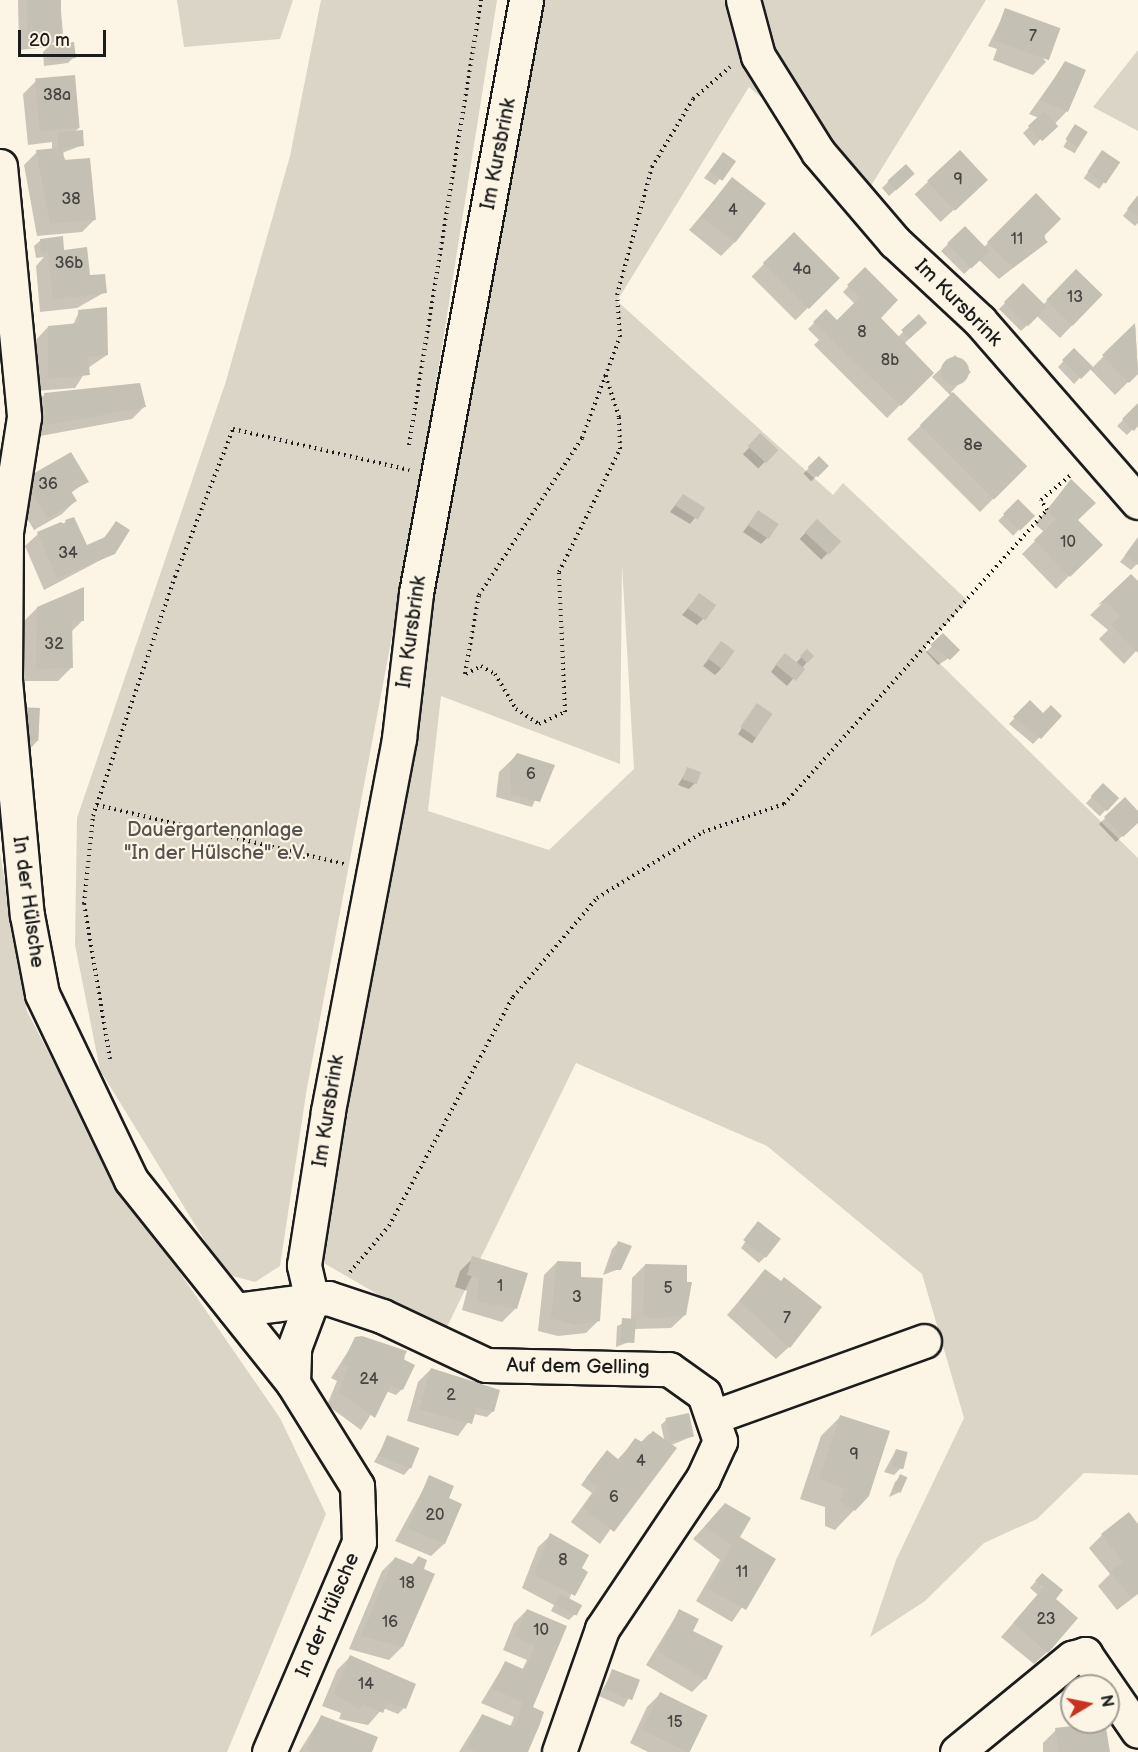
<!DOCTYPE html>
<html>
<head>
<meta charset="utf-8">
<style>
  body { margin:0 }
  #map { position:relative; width:1138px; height:1752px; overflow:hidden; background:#fcf5e5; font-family:"Balsamiq Sans",sans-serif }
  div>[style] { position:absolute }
  .green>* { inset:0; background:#dbd5c8 }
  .shadow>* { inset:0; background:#0003; transform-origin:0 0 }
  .building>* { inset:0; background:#c4c0b3; transform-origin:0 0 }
  .round { border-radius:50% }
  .path>* { height:4px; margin-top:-2px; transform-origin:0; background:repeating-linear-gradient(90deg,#1c1c1c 0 1.5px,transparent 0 6px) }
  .roads { filter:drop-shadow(2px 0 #1c1c1c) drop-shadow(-2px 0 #1c1c1c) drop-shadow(0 2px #1c1c1c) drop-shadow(0 -2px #1c1c1c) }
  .minor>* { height:33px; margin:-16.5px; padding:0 16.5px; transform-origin:16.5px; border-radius:16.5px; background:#fcf5e5 }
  span { translate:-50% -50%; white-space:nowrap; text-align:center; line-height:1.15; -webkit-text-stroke:4.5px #fcf5e5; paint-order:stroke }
  .number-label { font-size:16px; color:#464542 }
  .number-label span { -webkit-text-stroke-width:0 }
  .street-label { font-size:20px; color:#1c1c1c }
  .park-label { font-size:20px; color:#555450 }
  .north { position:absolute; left:1060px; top:1674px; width:60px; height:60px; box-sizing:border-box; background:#fcf5e5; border:2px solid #a29e95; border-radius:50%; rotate:80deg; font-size:16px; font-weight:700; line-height:24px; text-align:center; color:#1c1c1c }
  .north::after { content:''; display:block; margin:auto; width:21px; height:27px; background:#c8321e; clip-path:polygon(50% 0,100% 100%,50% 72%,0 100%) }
  .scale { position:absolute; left:18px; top:30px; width:88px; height:27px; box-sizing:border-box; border:3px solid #1c1c1c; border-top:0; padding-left:8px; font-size:18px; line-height:21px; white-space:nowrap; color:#1c1c1c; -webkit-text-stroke:4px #fcf5e5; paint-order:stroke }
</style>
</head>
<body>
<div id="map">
  <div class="green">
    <div style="clip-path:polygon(177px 0,293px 0,280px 39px,184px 47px)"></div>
    <div style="clip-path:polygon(321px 0,497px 0,418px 498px,307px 1088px,280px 1266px,255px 1282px,233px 1276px,213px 1254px,100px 1070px,75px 945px,77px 818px,226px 381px,290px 156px)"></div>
    <div style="clip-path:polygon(evenodd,541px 0,986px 0,869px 189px,749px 87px,617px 301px,833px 495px,843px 483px,968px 601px,924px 648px,1138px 858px,1138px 1475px,1084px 1473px,1037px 1519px,984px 1543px,925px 1601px,870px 1637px,896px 1560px,964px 1418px,922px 1274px,767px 1146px,576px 1063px,444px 1333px,317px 1259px,449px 448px,541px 0,622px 565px,634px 769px,549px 850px,428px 811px,441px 696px,620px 764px,622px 565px)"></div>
    <div style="clip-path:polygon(1138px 50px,1138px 131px,1093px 107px)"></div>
    <div style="clip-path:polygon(0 853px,27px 1011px,109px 1170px,280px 1418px,326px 1514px,227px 1752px,0 1752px)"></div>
  </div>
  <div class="shadow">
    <div style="clip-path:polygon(18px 0,60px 0,63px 33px,50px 46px,74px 57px,68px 63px,44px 66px,43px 52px,48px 47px,19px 50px)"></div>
    <div style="clip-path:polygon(1006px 10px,1046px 62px,1033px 75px,993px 60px,997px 49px,988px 46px)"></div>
    <div style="clip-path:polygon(1065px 63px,1067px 111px,1034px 146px,1023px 133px,1039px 118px,1029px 114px)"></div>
    <div style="clip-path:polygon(36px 81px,79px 128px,74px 132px,83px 145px,62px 153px,95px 219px,82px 232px,37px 236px,24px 165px,37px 152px,52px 150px,52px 142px,28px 145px,23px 94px)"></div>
    <div style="left:1075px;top:126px;width:13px;height:24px;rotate:29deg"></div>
    <div style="left:960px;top:152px;width:38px;height:62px;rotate:47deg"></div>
    <div style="left:1102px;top:152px;width:19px;height:32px;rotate:35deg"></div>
    <div style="clip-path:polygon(718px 160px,734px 161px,715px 185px,704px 178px)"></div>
    <div style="clip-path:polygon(732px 179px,734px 243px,721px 256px,689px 230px)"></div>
    <div style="clip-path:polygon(907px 180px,889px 196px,882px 188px,888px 182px)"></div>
    <div style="clip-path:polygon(1036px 195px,1046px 242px,999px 279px,979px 260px,964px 274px,941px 251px,964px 228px,984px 247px)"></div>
    <div style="clip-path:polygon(1138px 196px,1138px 223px,1135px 226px,1123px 216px)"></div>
    <div style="left:794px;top:234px;width:62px;height:60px;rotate:45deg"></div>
    <div style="clip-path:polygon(41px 240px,63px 249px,105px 292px,77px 308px,40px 312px,36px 266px,44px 257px,36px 258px,34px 246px)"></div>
    <div style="clip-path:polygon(865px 269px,878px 318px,897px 338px,919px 316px,925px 323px,904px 344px,932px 373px,887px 418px,814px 345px,819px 340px,808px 329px,826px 311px,827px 332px,855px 304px,843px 292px)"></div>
    <div style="clip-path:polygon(1063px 284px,1101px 295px,1060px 338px,1037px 316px,1021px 331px,999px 309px,1023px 285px,1043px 305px)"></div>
    <div style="clip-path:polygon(79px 312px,107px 355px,88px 368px,75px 388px,35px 391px,35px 341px,48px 327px,73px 325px)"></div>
    <div style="clip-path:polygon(1135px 325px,1138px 372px,1115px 395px,1089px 368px,1074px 384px,1058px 367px,1074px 350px,1092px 368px)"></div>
    <div style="clip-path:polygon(955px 355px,971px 372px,951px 392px,1025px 467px,980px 512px,907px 439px,951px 396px,932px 377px)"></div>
    <div style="clip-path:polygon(45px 394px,145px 406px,132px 419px,35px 437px,32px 407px)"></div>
    <div style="clip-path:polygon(1138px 405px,1138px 424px,1127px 435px,1117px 426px)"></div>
    <div style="left:760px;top:436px;width:21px;height:25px;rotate:43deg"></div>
    <div style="left:819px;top:458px;width:11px;height:22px;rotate:45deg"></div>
    <div style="clip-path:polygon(25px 480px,87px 481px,71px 493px,75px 501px,62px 514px,34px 530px,12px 493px)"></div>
    <div style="clip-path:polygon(1071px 481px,1076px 520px,1100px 545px,1056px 589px,1022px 554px,1044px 532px,1035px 524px)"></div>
    <div style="clip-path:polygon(683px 495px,702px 509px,690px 524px,670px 512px)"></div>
    <div style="left:1018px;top:501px;width:21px;height:28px;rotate:45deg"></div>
    <div style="clip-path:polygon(758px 512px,767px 538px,761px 544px,743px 532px)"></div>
    <div style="left:817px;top:521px;width:30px;height:25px;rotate:44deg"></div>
    <div style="clip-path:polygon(66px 522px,86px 548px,103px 539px,116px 523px,114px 553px,44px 590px,25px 546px,38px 534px)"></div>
    <div style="clip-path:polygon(1138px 538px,1138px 563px,1131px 570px,1120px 562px)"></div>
    <div style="clip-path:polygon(1131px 576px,1138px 583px,1138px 649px,1124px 664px,1099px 639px,1108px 630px,1090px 615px)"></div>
    <div style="clip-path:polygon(699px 595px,703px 619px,697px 625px,682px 615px)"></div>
    <div style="clip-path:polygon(37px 608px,83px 620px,71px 632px,71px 668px,58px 681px,24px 681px,24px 621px)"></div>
    <div style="clip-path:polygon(943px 635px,952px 656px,938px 665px,926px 652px)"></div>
    <div style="clip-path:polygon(721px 643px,721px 669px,715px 675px,703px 666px)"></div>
    <div style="clip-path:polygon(807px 651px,812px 656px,787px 686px,771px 672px,779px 661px,796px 663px)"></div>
    <div style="clip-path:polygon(1030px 702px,1043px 715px,1060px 716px,1033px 744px,1009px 724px)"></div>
    <div style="left:757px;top:705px;width:17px;height:35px;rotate:33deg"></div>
    <div style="clip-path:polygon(39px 709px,38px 740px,32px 747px,13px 746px)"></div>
    <div style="clip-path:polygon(517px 755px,551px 764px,532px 807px,496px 797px,499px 772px)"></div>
    <div style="clip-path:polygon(688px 769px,695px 783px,689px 789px,678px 785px)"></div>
    <div style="left:1103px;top:785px;width:19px;height:25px;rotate:43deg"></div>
    <div style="clip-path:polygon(1125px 799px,1138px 821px,1116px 842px,1099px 824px)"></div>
    <div style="clip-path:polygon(758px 1223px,765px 1257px,759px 1263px,741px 1248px)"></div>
    <div style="clip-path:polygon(618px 1243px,619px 1269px,603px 1275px,612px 1249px)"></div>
    <div style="clip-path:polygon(473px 1258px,515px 1309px,502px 1322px,462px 1310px,467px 1291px,455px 1287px,460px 1271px)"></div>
    <div style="clip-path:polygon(557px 1262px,579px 1278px,599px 1320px,586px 1333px,558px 1336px,538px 1331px,544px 1275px)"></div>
    <div style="clip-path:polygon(645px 1265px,691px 1284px,685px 1315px,671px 1328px,634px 1329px,634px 1340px,616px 1347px,617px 1326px,631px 1320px,632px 1278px)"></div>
    <div style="clip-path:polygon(765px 1271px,789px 1347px,776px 1359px,727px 1315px)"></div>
    <div style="clip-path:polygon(356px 1339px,405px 1352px,402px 1389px,396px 1395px,386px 1391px,361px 1430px,327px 1405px,337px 1381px,331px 1378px)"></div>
    <div style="clip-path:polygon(431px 1369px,482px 1384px,493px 1411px,487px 1417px,474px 1414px,458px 1436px,407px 1421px,418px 1382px)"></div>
    <div style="clip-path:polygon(840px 1417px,854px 1510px,835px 1530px,825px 1526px,825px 1507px,800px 1499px,821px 1436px)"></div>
    <div style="clip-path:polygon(667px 1419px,693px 1436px,669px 1446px,600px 1544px,571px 1522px,592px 1493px,581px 1485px,601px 1458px,617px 1460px,636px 1440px,640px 1443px,649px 1434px,665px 1443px,661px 1425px)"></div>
    <div style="clip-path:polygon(388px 1437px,410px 1468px,404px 1475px,374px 1462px)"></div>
    <div style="clip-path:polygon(896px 1450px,900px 1469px,894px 1475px,884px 1472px)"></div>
    <div style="clip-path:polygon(901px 1476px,900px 1492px,889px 1497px,895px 1482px)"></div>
    <div style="clip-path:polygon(430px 1477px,447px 1499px,460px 1504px,444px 1544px,431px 1556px,395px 1541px)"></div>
    <div style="clip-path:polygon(725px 1504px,738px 1538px,774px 1560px,732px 1622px,696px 1601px,720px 1560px,693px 1539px)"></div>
    <div style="clip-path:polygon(1138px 1526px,1138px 1594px,1117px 1610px,1098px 1586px,1110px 1574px,1089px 1548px,1102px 1535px)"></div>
    <div style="clip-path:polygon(551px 1535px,580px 1569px,569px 1600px,575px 1614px,569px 1620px,551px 1611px,554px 1605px,522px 1588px,538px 1547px)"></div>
    <div style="clip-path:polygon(395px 1558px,411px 1565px,418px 1558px,402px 1647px,389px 1660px,349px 1649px,382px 1571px)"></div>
    <div style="clip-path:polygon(1036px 1581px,1053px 1599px,1047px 1652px,1034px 1664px,1001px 1637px,1038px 1595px,1030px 1588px)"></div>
    <div style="clip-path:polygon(527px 1610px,554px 1654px,532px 1706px,526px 1752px,459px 1752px,482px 1715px,510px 1727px,514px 1717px,481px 1703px,505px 1663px,522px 1670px,527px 1660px,503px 1650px,514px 1623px)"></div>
    <div style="clip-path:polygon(679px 1611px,705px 1679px,692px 1692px,646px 1665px)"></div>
    <div style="clip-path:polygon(350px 1657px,404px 1708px,398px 1714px,383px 1708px,368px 1725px,339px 1719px,341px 1713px,322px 1706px,337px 1670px)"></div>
    <div style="clip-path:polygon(613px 1671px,638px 1681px,624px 1707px,599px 1696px)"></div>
    <div style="clip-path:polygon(660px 1694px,706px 1716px,689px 1752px,648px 1752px,630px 1743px,647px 1707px)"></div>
    <div style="clip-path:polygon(321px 1717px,370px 1752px,299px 1752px)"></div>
    <div style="clip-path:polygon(1103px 1722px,1108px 1752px,1043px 1752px,1043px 1743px,1056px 1730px)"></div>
  </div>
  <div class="building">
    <div style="left:27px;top:0;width:34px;height:37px"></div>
    <div style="left:1005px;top:8px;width:59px;height:34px;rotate:20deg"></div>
    <div style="left:74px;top:42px;width:16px;height:26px;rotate:83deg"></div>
    <div style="clip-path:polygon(1065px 61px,1086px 70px,1068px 112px,1041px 100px)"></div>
    <div style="left:75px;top:75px;width:53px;height:40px;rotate:85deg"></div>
    <div style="left:1044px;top:111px;width:21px;height:22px;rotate:47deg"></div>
    <div style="left:1075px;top:124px;width:15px;height:18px;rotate:32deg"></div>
    <div style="clip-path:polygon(83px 130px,84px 146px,63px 148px,64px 160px,90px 158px,96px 220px,50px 224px,36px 150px,58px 148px,57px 132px)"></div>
    <div style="left:960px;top:150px;width:41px;height:45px;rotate:47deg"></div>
    <div style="left:1102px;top:150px;width:22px;height:26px;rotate:34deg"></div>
    <div style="left:723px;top:152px;width:16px;height:24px;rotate:35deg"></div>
    <div style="left:906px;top:164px;width:13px;height:25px;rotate:48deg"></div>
    <div style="left:732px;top:177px;width:43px;height:50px;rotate:38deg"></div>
    <div style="clip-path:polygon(1036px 193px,1061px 219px,1043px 237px,1048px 242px,1013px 268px,987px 242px)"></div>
    <div style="clip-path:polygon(1138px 195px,1138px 217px,1127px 209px)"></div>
    <div style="left:965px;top:226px;width:35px;height:25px;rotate:46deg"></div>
    <div style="left:794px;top:232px;width:65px;height:44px;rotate:45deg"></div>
    <div style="clip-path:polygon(63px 236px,64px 250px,87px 247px,90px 275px,105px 274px,107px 293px,53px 300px,48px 252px,41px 253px,40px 239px)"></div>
    <div style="clip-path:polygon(865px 267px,898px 300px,881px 318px,934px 373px,901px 406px,813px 322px,826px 309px,837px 320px,860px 297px,847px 285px)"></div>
    <div style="left:1076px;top:269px;width:37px;height:43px;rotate:44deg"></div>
    <div style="left:1023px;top:283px;width:34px;height:27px;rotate:45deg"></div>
    <div style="clip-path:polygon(107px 307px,108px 355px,88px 357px,90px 375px,48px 379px,48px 326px,79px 323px,78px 310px)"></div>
    <div style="left:919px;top:314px;width:12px;height:24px;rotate:48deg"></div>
    <div style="clip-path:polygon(1135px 323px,1138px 374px,1129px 383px,1102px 355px)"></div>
    <div style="left:1074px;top:348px;width:27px;height:17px;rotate:45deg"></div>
    <div class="round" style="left:941px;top:357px;width:28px;height:28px"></div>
    <div style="clip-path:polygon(140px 383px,146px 407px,47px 425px,44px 393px)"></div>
    <div style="left:953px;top:392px;width:105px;height:47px;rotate:45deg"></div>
    <div style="clip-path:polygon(1138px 403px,1138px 426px,1134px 431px,1122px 419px)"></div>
    <div style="left:760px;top:433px;width:25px;height:18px;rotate:43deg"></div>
    <div style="clip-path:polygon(71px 452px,89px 482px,71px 491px,77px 501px,47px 519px,24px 479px)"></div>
    <div style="left:819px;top:456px;width:14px;height:16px;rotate:45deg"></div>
    <div style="clip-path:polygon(1071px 479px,1096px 503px,1078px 520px,1103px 545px,1070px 577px,1034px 540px,1056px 519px,1047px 510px)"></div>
    <div style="left:683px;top:494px;width:26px;height:14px;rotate:32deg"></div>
    <div style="left:1018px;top:499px;width:24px;height:21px;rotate:45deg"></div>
    <div style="left:758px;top:510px;width:25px;height:18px;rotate:34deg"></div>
    <div style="clip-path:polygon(74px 517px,87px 545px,105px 537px,116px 521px,130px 530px,115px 554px,57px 578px,37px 532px,61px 522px,67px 527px,65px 520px)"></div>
    <div style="left:817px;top:519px;width:33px;height:18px;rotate:43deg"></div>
    <div style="clip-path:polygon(1138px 537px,1138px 565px,1125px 555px)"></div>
    <div style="clip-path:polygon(1131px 574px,1138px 581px,1138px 653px,1111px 625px,1120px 616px,1106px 602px,1098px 605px)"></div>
    <div style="clip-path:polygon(84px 587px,84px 621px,72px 621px,73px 668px,36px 669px,37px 607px)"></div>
    <div style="left:699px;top:593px;width:21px;height:19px;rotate:35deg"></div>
    <div style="clip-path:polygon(943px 633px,960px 650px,950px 660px,930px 645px)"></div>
    <div style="left:721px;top:641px;width:17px;height:22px;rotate:36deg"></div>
    <div style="left:807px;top:649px;width:10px;height:10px;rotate:45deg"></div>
    <div style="left:785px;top:653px;width:26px;height:15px;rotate:39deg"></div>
    <div style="clip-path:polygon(1030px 700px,1043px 713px,1051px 705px,1062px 716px,1041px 739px,1013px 717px)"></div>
    <div style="left:757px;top:703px;width:19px;height:29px;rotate:35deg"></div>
    <div style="left:19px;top:707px;width:21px;height:33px;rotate:3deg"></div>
    <div style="clip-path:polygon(517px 753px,555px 765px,540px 802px,511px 794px,510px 763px)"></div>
    <div style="left:687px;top:767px;width:15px;height:13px;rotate:20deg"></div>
    <div style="left:1103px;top:783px;width:22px;height:18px;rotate:43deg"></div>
    <div style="clip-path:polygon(1125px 797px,1138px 811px,1138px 823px,1123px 837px,1104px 817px)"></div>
    <div style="left:758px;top:1221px;width:29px;height:24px;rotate:38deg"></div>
    <div style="clip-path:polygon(618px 1241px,632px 1246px,621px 1270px,608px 1270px)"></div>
    <div style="clip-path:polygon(472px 1256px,528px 1273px,517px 1309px,477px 1302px,479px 1278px,467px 1275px)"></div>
    <div style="clip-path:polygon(557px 1261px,581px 1262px,581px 1277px,603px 1278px,600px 1321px,575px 1325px,551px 1318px)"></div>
    <div style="clip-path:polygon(645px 1264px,687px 1265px,687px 1282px,692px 1282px,686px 1315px,651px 1319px,643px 1314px)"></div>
    <div style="clip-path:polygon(765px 1269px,781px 1281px,784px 1277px,822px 1307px,790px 1348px,739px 1301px)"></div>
    <div style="left:622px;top:1318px;width:14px;height:24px;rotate:4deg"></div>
    <div style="clip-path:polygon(362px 1336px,407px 1351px,403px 1359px,415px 1365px,403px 1390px,391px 1385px,375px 1418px,339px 1392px,348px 1367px,342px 1364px,355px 1337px)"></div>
    <div style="clip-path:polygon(431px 1368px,500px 1390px,494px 1412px,477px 1407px,472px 1424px,419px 1409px)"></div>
    <div style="left:689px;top:1413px;width:24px;height:24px;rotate:78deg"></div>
    <div style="clip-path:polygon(840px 1415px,890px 1431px,869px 1496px,855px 1511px,840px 1501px,844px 1488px,819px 1479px)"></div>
    <div style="clip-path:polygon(653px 1431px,677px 1448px,614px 1532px,583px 1508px,598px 1487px,586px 1478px,607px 1450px,619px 1460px,635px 1438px,642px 1442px)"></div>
    <div style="left:387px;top:1435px;width:35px;height:22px;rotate:22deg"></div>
    <div style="left:896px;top:1449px;width:12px;height:18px;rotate:14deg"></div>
    <div style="left:900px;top:1474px;width:8px;height:17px;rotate:23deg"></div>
    <div style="clip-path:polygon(429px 1475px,454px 1486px,449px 1498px,462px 1504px,445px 1544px,407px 1528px)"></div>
    <div style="clip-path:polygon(725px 1503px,751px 1518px,740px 1537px,776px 1559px,746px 1610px,708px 1588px,732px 1546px,705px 1526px)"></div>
    <div style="clip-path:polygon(1129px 1512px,1138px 1524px,1138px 1593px,1131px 1598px,1110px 1572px,1123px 1562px,1101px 1534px)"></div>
    <div style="clip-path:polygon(550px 1533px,589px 1555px,582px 1568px,588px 1572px,575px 1596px,534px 1575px)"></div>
    <div style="clip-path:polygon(418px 1556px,427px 1560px,424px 1569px,435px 1574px,403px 1647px,361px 1636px,395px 1557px,414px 1565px)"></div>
    <div style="clip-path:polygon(1042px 1573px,1063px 1590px,1056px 1599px,1078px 1618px,1048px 1653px,1013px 1623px,1043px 1588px,1035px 1581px)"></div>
    <div style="left:561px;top:1594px;width:24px;height:12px;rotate:28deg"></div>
    <div style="clip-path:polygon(527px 1609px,567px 1626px,533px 1707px,544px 1712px,540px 1724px,528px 1752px,477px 1752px,467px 1748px,482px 1714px,514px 1727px,519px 1715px,522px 1702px,492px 1689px,505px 1661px,525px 1670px,535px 1645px,515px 1637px)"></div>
    <div style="clip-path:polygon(679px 1609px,699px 1619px,693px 1631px,723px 1646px,706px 1680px,658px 1652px)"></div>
    <div style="clip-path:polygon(350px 1655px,416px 1684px,406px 1709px,388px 1702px,383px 1713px,362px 1704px,360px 1710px,334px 1693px)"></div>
    <div style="left:612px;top:1669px;width:30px;height:22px;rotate:21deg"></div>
    <div style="left:660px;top:1692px;width:53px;height:42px;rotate:26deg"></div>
    <div style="clip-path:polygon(321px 1715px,378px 1737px,372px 1752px,310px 1752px,307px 1749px)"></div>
    <div style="clip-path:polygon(1105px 1722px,1110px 1752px,1059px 1752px,1055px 1728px)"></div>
  </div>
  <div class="path">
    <div style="left:409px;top:445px;width:451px;rotate:-80.8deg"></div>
    <div style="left:465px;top:674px;width:80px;rotate:-80deg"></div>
    <div style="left:479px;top:595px;width:188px;rotate:-56.7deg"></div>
    <div style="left:582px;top:438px;width:108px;rotate:-69.4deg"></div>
    <div style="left:620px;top:337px;width:42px;rotate:-94.1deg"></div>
    <div style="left:617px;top:295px;width:133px;rotate:-74.7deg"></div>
    <div style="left:652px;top:167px;width:79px;rotate:-58.9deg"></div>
    <div style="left:693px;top:99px;width:49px;rotate:-40.9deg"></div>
    <div style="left:466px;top:674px;width:17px;rotate:-28deg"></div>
    <div style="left:481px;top:666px;width:16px;rotate:30deg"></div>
    <div style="left:495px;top:674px;width:41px;rotate:59deg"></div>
    <div style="left:516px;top:709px;width:27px;rotate:33deg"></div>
    <div style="left:539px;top:724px;width:29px;rotate:-25deg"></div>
    <div style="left:565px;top:712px;width:140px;rotate:-92.5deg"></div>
    <div style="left:559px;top:572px;width:137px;rotate:-63.6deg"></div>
    <div style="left:620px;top:449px;width:32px;rotate:-92deg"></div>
    <div style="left:619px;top:417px;width:45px;rotate:-108deg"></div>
    <div style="left:97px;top:805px;width:254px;rotate:13.4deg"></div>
    <div style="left:110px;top:1059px;width:157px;rotate:-99.5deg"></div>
    <div style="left:84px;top:904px;width:88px;rotate:-84.2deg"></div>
    <div style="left:93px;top:816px;width:253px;rotate:-71.1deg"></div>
    <div style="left:175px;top:577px;width:159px;rotate:-68.6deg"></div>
    <div style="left:233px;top:429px;width:181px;rotate:13.1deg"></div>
    <div style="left:350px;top:1272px;width:60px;rotate:-49.7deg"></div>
    <div style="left:389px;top:1226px;width:260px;rotate:-61.6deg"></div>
    <div style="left:513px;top:997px;width:130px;rotate:-49.7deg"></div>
    <div style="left:597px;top:898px;width:125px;rotate:-31.9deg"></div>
    <div style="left:703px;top:832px;width:86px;rotate:-19.1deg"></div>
    <div style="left:784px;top:804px;width:394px;rotate:-48.2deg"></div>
    <div style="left:1047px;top:510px;width:12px;rotate:-121deg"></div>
    <div style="left:1041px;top:500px;width:40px;rotate:-40deg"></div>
  </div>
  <div class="roads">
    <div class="minor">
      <div style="left:743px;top:0;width:58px;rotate:75deg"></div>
      <div style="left:758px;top:56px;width:113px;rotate:58deg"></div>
      <div style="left:818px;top:152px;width:118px;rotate:49.5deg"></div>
      <div style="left:895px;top:242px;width:116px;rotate:42.9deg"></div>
      <div style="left:980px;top:321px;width:240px;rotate:48.9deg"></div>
      <div style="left:0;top:166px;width:252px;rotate:84.5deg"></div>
      <div style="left:24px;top:417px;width:116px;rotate:98.9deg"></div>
      <div style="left:6px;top:532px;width:148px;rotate:90.4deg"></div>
      <div style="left:5px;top:680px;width:236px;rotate:84.7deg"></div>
      <div style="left:27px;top:915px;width:80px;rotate:79.2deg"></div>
      <div style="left:42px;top:994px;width:206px;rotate:64.4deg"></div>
      <div style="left:131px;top:1180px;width:260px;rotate:51.4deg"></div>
      <div style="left:235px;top:1310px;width:94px;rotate:-7.4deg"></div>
      <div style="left:328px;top:1298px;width:57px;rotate:18.4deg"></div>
      <div style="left:382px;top:1316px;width:115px;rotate:25.2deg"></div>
      <div style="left:486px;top:1365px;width:183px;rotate:1.3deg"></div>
      <div style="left:669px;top:1369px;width:43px;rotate:35.5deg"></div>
      <div style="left:704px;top:1394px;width:50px;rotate:71.2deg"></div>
      <div style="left:720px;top:1441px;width:41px;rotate:114.7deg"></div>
      <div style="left:703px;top:1478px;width:182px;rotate:123.8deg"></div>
      <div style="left:602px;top:1629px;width:130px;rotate:109.3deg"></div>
      <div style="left:716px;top:1416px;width:221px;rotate:-19.8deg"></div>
      <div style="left:269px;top:1752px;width:228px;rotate:-66.8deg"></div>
      <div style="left:359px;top:1542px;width:56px;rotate:-92deg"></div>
      <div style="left:357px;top:1486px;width:121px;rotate:-121.9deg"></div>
      <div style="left:293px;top:1383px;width:35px;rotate:-88deg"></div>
      <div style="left:294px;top:1348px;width:51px;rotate:-69.4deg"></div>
      <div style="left:312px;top:1300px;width:36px;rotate:-103deg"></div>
      <div style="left:304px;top:1265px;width:156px;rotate:-81.1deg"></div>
      <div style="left:328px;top:1111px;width:380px;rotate:-79.2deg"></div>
      <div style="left:399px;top:738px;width:146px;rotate:-83.3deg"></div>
      <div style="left:416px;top:593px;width:603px;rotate:-79.49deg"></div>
      <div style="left:957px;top:1752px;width:149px;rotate:-39.3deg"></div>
      <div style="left:1072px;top:1658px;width:14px;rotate:-17deg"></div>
      <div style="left:1085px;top:1654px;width:93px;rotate:55.5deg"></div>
    </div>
  </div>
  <div class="number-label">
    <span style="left:1033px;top:37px">7</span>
    <span style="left:57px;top:96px">38a</span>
    <span style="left:958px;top:180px">9</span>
    <span style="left:71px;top:200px">38</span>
    <span style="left:733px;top:211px">4</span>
    <span style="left:1017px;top:240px">11</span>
    <span style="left:69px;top:264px">36b</span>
    <span style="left:802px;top:270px">4a</span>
    <span style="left:1075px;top:298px">13</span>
    <span style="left:862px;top:333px">8</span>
    <span style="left:890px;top:361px">8b</span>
    <span style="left:973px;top:446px">8e</span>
    <span style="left:48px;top:485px">36</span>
    <span style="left:1068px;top:543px">10</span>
    <span style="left:68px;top:554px">34</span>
    <span style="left:54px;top:645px">32</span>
    <span style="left:531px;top:775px">6</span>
    <span style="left:500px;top:1287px">1</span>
    <span style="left:668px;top:1289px">5</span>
    <span style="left:577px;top:1298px">3</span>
    <span style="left:787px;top:1319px">7</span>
    <span style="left:369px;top:1380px">24</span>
    <span style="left:451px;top:1396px">2</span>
    <span style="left:854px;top:1455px">9</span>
    <span style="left:641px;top:1462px">4</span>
    <span style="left:614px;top:1498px">6</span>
    <span style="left:435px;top:1516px">20</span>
    <span style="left:563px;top:1561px">8</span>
    <span style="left:742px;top:1573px">11</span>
    <span style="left:407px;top:1584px">18</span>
    <span style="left:1046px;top:1620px">23</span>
    <span style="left:390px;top:1623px">16</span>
    <span style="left:541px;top:1631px">10</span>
    <span style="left:366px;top:1685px">14</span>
    <span style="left:675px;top:1723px">15</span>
  </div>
  <div class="street-label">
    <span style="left:499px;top:154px;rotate:-79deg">Im Kursbrink</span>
    <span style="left:958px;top:303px;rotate:45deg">Im Kursbrink</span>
    <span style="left:412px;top:632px;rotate:-82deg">Im Kursbrink</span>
    <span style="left:28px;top:902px;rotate:82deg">In der Hülsche</span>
    <span style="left:329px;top:1111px;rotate:-81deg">Im Kursbrink</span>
    <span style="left:578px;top:1367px;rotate:1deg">Auf dem Gelling</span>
    <span style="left:328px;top:1615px;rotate:-67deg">In der Hülsche</span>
  </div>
  <div class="park-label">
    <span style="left:215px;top:842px">Dauergartenanlage<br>"In der Hülsche" e.V.</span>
  </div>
  <div class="north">N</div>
  <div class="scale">20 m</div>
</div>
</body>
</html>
